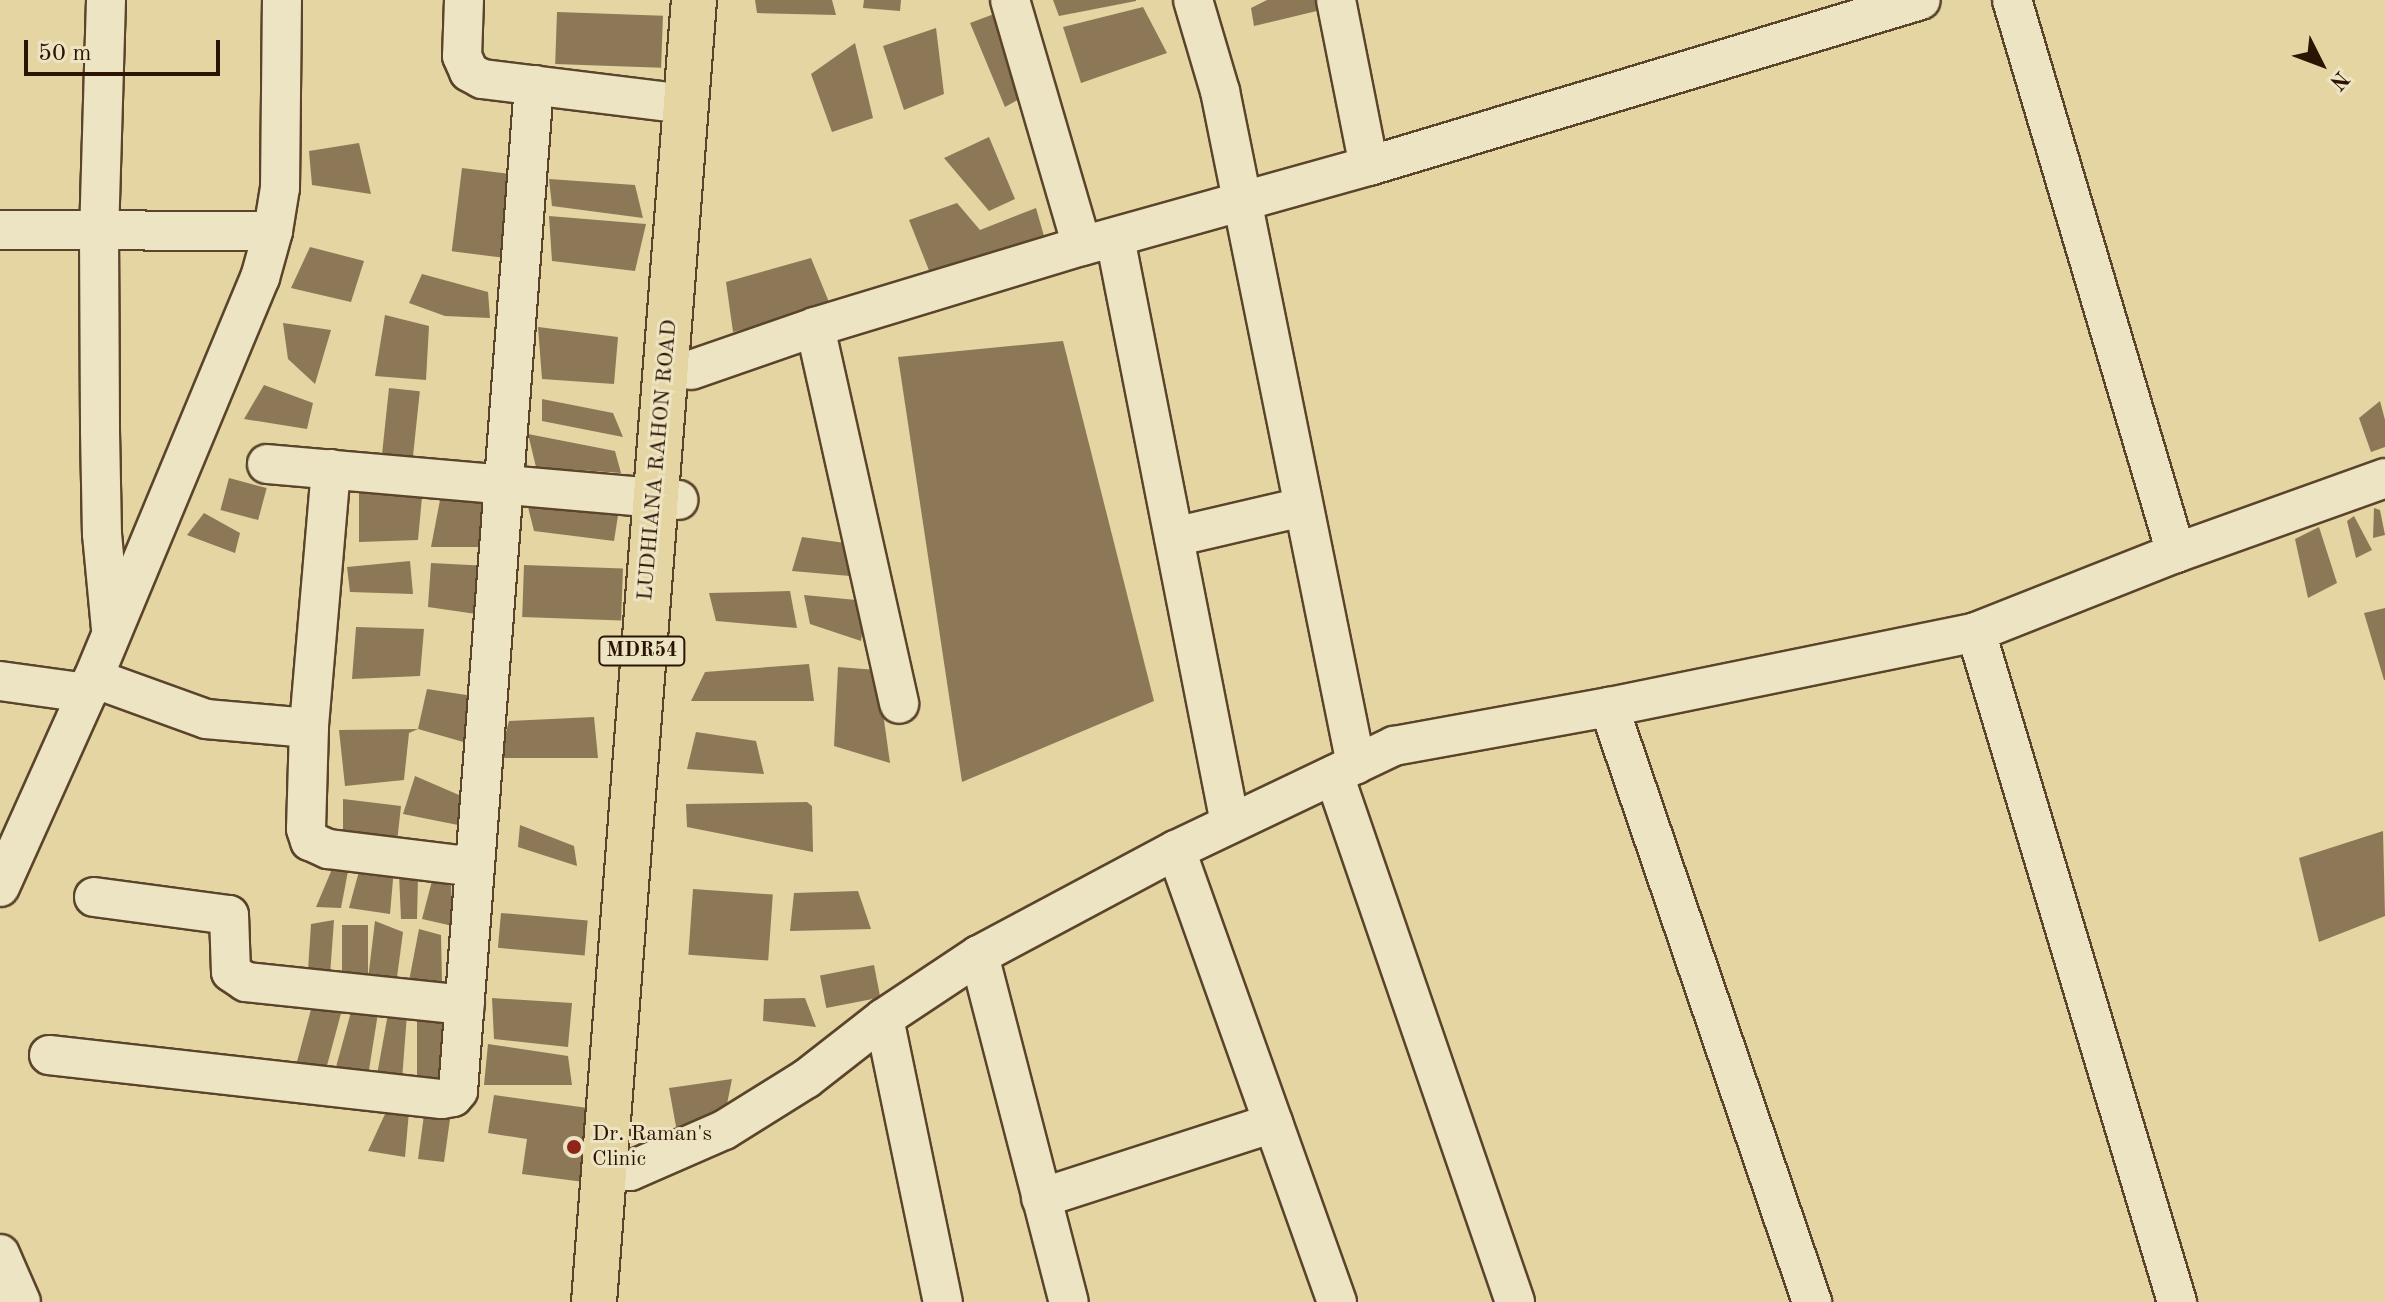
<!DOCTYPE html>
<html>
<head>
<meta charset="utf-8">
<style>
  body { margin:0 }
  #map { position:relative; width:2385px; height:1302px; overflow:hidden; background:#e4d5a2; font-family:"Old Standard TT",serif }
  div>[style] { position:absolute }
  .building>* { inset:0; background:#8c7856; transform-origin:0 0 }
  .roads { filter:drop-shadow(2px 0 #5a442b) drop-shadow(-2px 0 #5a442b) drop-shadow(0 2px #5a442b) drop-shadow(0 -2px #5a442b) }
  .minor>* { height:38px; margin:-19px; padding:0 19px; transform-origin:19px; border-radius:19px; background:#ede4c3 }
  .major>* { height:44px; margin:-22px; padding:0 22px; transform-origin:22px; border-radius:22px; background:#e4d5a2 }
  .dots>* { width:22px; height:22px; translate:-50% -50%; box-sizing:border-box; border:4px solid #ede4c3; border-radius:50% }
  span { translate:-50% -50%; white-space:nowrap; text-align:center; line-height:1.15; -webkit-text-stroke:6px #ede4c3; paint-order:stroke }
  .shield-label span { padding:2px 6px; background:#ede4c3; border:2px solid; border-radius:6px; -webkit-text-stroke-width:0 }
  .shield-label { font-size:20px; color:#2c1403; font-weight:700 }
  .street-label { font-size:22px; color:#2c1403 }
  .poi-label { font-size:22px; color:#2c1403 }
  .left { translate:0 -50%; text-align:left }
  .north { position:absolute; left:2281px; top:24px; width:80px; height:80px; -webkit-text-stroke:6px #ede4c3; paint-order:stroke; rotate:132deg; font-size:22px; font-weight:700; line-height:32px; text-align:center; color:#2c1403 }
  .north::after { content:''; display:block; margin:auto; width:28px; height:36px; background:#2c1403; clip-path:polygon(50% 0,100% 100%,50% 72%,0 100%) }
  .scale { position:absolute; left:24px; top:40px; width:196px; height:36px; box-sizing:border-box; border:4px solid #2c1403; border-top:0; padding-left:10px; font-size:24px; line-height:28px; white-space:nowrap; color:#2c1403; -webkit-text-stroke:6px #ede4c3; paint-order:stroke }
</style>
</head>
<body>
<div id="map">
  <div class="building">
    <div style="clip-path:polygon(755px 0,832px 0,836px 15px,757px 13px)"></div>
    <div style="clip-path:polygon(864px 0,901px 0,900px 11px,863px 8px)"></div>
    <div style="clip-path:polygon(1053px 0,1136px 0,1136px 1px,1059px 16px)"></div>
    <div style="clip-path:polygon(1267px 0,1322px 0,1325px 9px,1254px 26px,1251px 8px)"></div>
    <div style="clip-path:polygon(1143px 7px,1167px 53px,1081px 83px,1063px 27px)"></div>
    <div style="clip-path:polygon(1002px 11px,1028px 94px,1005px 107px,970px 23px)"></div>
    <div style="left:557px;top:12px;width:106px;height:52px;rotate:2deg"></div>
    <div style="clip-path:polygon(936px 28px,944px 94px,904px 110px,883px 46px)"></div>
    <div style="clip-path:polygon(855px 43px,873px 118px,832px 132px,811px 74px)"></div>
    <div style="clip-path:polygon(989px 137px,1015px 199px,989px 211px,944px 158px)"></div>
    <div style="clip-path:polygon(359px 143px,371px 194px,312px 185px,309px 151px)"></div>
    <div style="left:462px;top:168px;width:50px;height:84px;rotate:7deg"></div>
    <div style="clip-path:polygon(549px 179px,635px 185px,643px 218px,552px 206px)"></div>
    <div style="clip-path:polygon(957px 203px,980px 230px,1036px 208px,1046px 243px,932px 278px,909px 220px)"></div>
    <div style="clip-path:polygon(549px 216px,646px 224px,635px 271px,552px 261px)"></div>
    <div style="clip-path:polygon(310px 247px,364px 261px,351px 302px,291px 288px)"></div>
    <div style="clip-path:polygon(811px 258px,831px 307px,733px 332px,726px 282px)"></div>
    <div style="clip-path:polygon(422px 274px,488px 292px,490px 318px,445px 316px,409px 303px)"></div>
    <div style="clip-path:polygon(385px 315px,429px 326px,426px 380px,375px 376px)"></div>
    <div style="clip-path:polygon(283px 323px,331px 330px,315px 384px,288px 359px)"></div>
    <div style="clip-path:polygon(538px 327px,618px 337px,614px 384px,542px 379px)"></div>
    <div style="clip-path:polygon(1063px 341px,1154px 701px,962px 782px,898px 357px)"></div>
    <div style="clip-path:polygon(264px 385px,313px 403px,307px 429px,244px 419px)"></div>
    <div style="left:389px;top:388px;width:31px;height:72px;rotate:6deg"></div>
    <div style="clip-path:polygon(542px 399px,613px 413px,623px 437px,542px 421px)"></div>
    <div style="clip-path:polygon(2380px 401px,2385px 420px,2385px 447px,2371px 452px,2359px 418px)"></div>
    <div style="clip-path:polygon(528px 434px,615px 451px,621px 473px,536px 467px)"></div>
    <div style="left:229px;top:478px;width:39px;height:33px;rotate:15deg"></div>
    <div style="clip-path:polygon(359px 491px,422px 497px,418px 540px,359px 542px)"></div>
    <div style="clip-path:polygon(441px 495px,492px 499px,491px 547px,431px 547px)"></div>
    <div style="clip-path:polygon(528px 507px,619px 509px,614px 541px,534px 531px)"></div>
    <div style="clip-path:polygon(2374px 508px,2380px 510px,2385px 535px,2373px 538px)"></div>
    <div style="clip-path:polygon(204px 513px,240px 533px,235px 553px,187px 535px)"></div>
    <div style="clip-path:polygon(2354px 516px,2372px 550px,2356px 558px,2347px 521px)"></div>
    <div style="clip-path:polygon(2319px 527px,2337px 583px,2308px 598px,2295px 539px)"></div>
    <div style="clip-path:polygon(802px 537px,845px 543px,850px 576px,792px 571px)"></div>
    <div style="clip-path:polygon(410px 561px,413px 594px,350px 592px,347px 567px)"></div>
    <div style="clip-path:polygon(431px 563px,489px 566px,483px 615px,428px 607px)"></div>
    <div style="left:524px;top:565px;width:99px;height:52px;rotate:2deg"></div>
    <div style="clip-path:polygon(790px 591px,797px 628px,716px 621px,709px 593px)"></div>
    <div style="clip-path:polygon(804px 595px,867px 601px,861px 641px,810px 624px)"></div>
    <div style="clip-path:polygon(2385px 608px,2385px 680px,2384px 680px,2364px 613px)"></div>
    <div style="clip-path:polygon(356px 627px,424px 629px,420px 676px,352px 679px)"></div>
    <div style="clip-path:polygon(809px 664px,814px 701px,691px 701px,705px 672px)"></div>
    <div style="clip-path:polygon(838px 667px,877px 670px,890px 763px,834px 746px)"></div>
    <div style="clip-path:polygon(427px 689px,473px 696px,474px 745px,418px 729px)"></div>
    <div style="clip-path:polygon(594px 717px,598px 758px,499px 758px,509px 721px)"></div>
    <div style="clip-path:polygon(418px 729px,409px 733px,404px 780px,345px 786px,339px 730px)"></div>
    <div style="clip-path:polygon(696px 732px,756px 741px,764px 774px,687px 769px)"></div>
    <div style="clip-path:polygon(415px 776px,459px 795px,463px 826px,403px 814px)"></div>
    <div style="clip-path:polygon(343px 799px,401px 806px,397px 842px,343px 830px)"></div>
    <div style="clip-path:polygon(807px 802px,812px 806px,813px 852px,687px 827px,686px 804px)"></div>
    <div style="clip-path:polygon(520px 825px,574px 846px,577px 866px,518px 847px)"></div>
    <div style="clip-path:polygon(2383px 831px,2385px 916px,2319px 942px,2299px 858px)"></div>
    <div style="clip-path:polygon(335px 862px,349px 866px,341px 908px,316px 907px)"></div>
    <div style="clip-path:polygon(361px 864px,394px 868px,390px 914px,349px 908px)"></div>
    <div style="clip-path:polygon(399px 874px,418px 877px,417px 919px,401px 919px)"></div>
    <div style="clip-path:polygon(433px 877px,451px 886px,453px 926px,422px 919px)"></div>
    <div style="left:693px;top:889px;width:80px;height:66px;rotate:4deg"></div>
    <div style="clip-path:polygon(858px 891px,871px 929px,790px 931px,794px 893px)"></div>
    <div style="left:501px;top:913px;width:87px;height:35px;rotate:5deg"></div>
    <div style="clip-path:polygon(334px 920px,330px 975px,308px 971px,311px 924px)"></div>
    <div style="clip-path:polygon(375px 921px,403px 932px,396px 985px,368px 979px)"></div>
    <div style="left:342px;top:925px;width:26px;height:50px"></div>
    <div style="clip-path:polygon(419px 929px,441px 935px,442px 982px,409px 981px)"></div>
    <div style="left:874px;top:965px;width:33px;height:55px;rotate:79deg"></div>
    <div style="clip-path:polygon(492px 998px,572px 1003px,568px 1047px,494px 1039px)"></div>
    <div style="clip-path:polygon(805px 998px,816px 1027px,763px 1021px,764px 999px)"></div>
    <div style="left:313px;top:1002px;width:30px;height:64px;rotate:15deg"></div>
    <div style="clip-path:polygon(389px 1008px,407px 1014px,402px 1080px,377px 1075px)"></div>
    <div style="clip-path:polygon(351px 1012px,378px 1013px,369px 1070px,336px 1067px)"></div>
    <div style="left:417px;top:1014px;width:34px;height:66px"></div>
    <div style="clip-path:polygon(488px 1044px,568px 1056px,572px 1085px,484px 1085px)"></div>
    <div style="clip-path:polygon(732px 1079px,723px 1124px,677px 1132px,669px 1088px)"></div>
    <div style="clip-path:polygon(494px 1095px,595px 1109px,584px 1182px,522px 1174px,527px 1139px,488px 1133px)"></div>
    <div style="clip-path:polygon(409px 1111px,405px 1157px,368px 1151px,385px 1114px)"></div>
    <div style="clip-path:polygon(451px 1112px,444px 1162px,418px 1159px,424px 1115px)"></div>
  </div>
  <div class="roads">
    <div class="minor">
      <div style="left:106px;top:0;width:232px;rotate:91.7deg"></div>
      <div style="left:99px;top:232px;width:199px;rotate:89.7deg"></div>
      <div style="left:100px;top:431px;width:103px;rotate:88.9deg"></div>
      <div style="left:102px;top:534px;width:95px;rotate:84.6deg"></div>
      <div style="left:464px;top:0;width:56px;rotate:92deg"></div>
      <div style="left:462px;top:56px;width:17px;rotate:66deg"></div>
      <div style="left:469px;top:72px;width:15px;rotate:28deg"></div>
      <div style="left:482px;top:79px;width:205px;rotate:7deg"></div>
      <div style="left:1010px;top:0;width:256px;rotate:73.7deg"></div>
      <div style="left:1193px;top:0;width:95px;rotate:73.5deg"></div>
      <div style="left:1220px;top:91px;width:687px;rotate:78.58deg"></div>
      <div style="left:1336px;top:0;width:169px;rotate:78.8deg"></div>
      <div style="left:2012px;top:0;width:577px;rotate:73.48deg"></div>
      <div style="left:0;top:230px;width:273px;rotate:0.2deg"></div>
      <div style="left:1115px;top:238px;width:596px;rotate:78.88deg"></div>
      <div style="left:815px;top:327px;width:386px;rotate:77.4deg"></div>
      <div style="left:691px;top:370px;width:131px;rotate:-19.1deg"></div>
      <div style="left:815px;top:327px;width:279px;rotate:-16.9deg"></div>
      <div style="left:1082px;top:246px;width:298px;rotate:-15.6deg"></div>
      <div style="left:1369px;top:166px;width:576px;rotate:-16.74deg"></div>
      <div style="left:267px;top:464px;width:413px;rotate:5deg"></div>
      <div style="left:331px;top:469px;width:260px;rotate:94.9deg"></div>
      <div style="left:309px;top:728px;width:101px;rotate:91.7deg"></div>
      <div style="left:306px;top:829px;width:13px;rotate:72deg"></div>
      <div style="left:310px;top:841px;width:20px;rotate:24deg"></div>
      <div style="left:328px;top:849px;width:147px;rotate:7deg"></div>
      <div style="left:1174px;top:537px;width:132px;rotate:-13.1deg"></div>
      <div style="left:1976px;top:632px;width:700px;rotate:73.3deg"></div>
      <div style="left:93px;top:678px;width:120px;rotate:19.9deg"></div>
      <div style="left:206px;top:719px;width:103px;rotate:5deg"></div>
      <div style="left:0;top:681px;width:88px;rotate:7.9deg"></div>
      <div style="left:1609px;top:707px;width:629px;rotate:71.16deg"></div>
      <div style="left:1334px;top:775px;width:557px;rotate:71.04deg"></div>
      <div style="left:1176px;top:850px;width:480px;rotate:70.4deg"></div>
      <div style="left:0;top:887px;width:213px;rotate:-65.8deg"></div>
      <div style="left:87px;top:693px;width:450px;rotate:-67.4deg"></div>
      <div style="left:260px;top:278px;width:49px;rotate:-74.5deg"></div>
      <div style="left:273px;top:231px;width:44px;rotate:-80.8deg"></div>
      <div style="left:280px;top:188px;width:188px;rotate:-89.4deg"></div>
      <div style="left:94px;top:897px;width:136px;rotate:7.6deg"></div>
      <div style="left:229px;top:915px;width:57px;rotate:88deg"></div>
      <div style="left:231px;top:972px;width:18px;rotate:34deg"></div>
      <div style="left:246px;top:982px;width:220px;rotate:6deg"></div>
      <div style="left:979px;top:955px;width:358px;rotate:75.5deg"></div>
      <div style="left:884px;top:1018px;width:290px;rotate:78.3deg"></div>
      <div style="left:49px;top:1055px;width:395px;rotate:6.4deg"></div>
      <div style="left:442px;top:1099px;width:11px;rotate:-10deg"></div>
      <div style="left:453px;top:1097px;width:8px;rotate:-50deg"></div>
      <div style="left:458px;top:1091px;width:1009px;rotate:-85.68deg"></div>
      <div style="left:602px;top:1171px;width:28px"></div>
      <div style="left:630px;top:1171px;width:103px;rotate:-23.6deg"></div>
      <div style="left:724px;top:1130px;width:97px;rotate:-31.9deg"></div>
      <div style="left:806px;top:1079px;width:99px;rotate:-38deg"></div>
      <div style="left:884px;top:1018px;width:114px;rotate:-33.6deg"></div>
      <div style="left:979px;top:955px;width:223px;rotate:-28.1deg"></div>
      <div style="left:1176px;top:850px;width:242px;rotate:-25.5deg"></div>
      <div style="left:1394px;top:746px;width:219px;rotate:-10.3deg"></div>
      <div style="left:1609px;top:707px;width:375px;rotate:-11.5deg"></div>
      <div style="left:1976px;top:632px;width:215px;rotate:-21.6deg"></div>
      <div style="left:2176px;top:553px;width:222px;rotate:-19.7deg"></div>
      <div style="left:1041px;top:1198px;width:244px;rotate:-17.9deg"></div>
      <div style="left:0;top:1254px;width:52px;rotate:66.4deg"></div>
    </div>
    <div class="major">
      <div style="left:594px;top:1302px;width:1306px;rotate:-85.61deg"></div>
    </div>
  </div>
  <div class="dots">
    <div style="left:574px;top:1147px;background:#8f2418"></div>
  </div>
  <div class="shield-label">
    <span style="left:642px;top:651px">MDR54</span>
  </div>
  <div class="street-label">
    <span style="left:658px;top:460px;rotate:-85deg">LUDHIANA RAHON ROAD</span>
  </div>
  <div class="poi-label">
    <span class="left" style="left:592px;top:1147px">Dr. Raman's<br>Clinic</span>
  </div>
  <div class="north">N</div>
  <div class="scale">50 m</div>
</div>
</body>
</html>
